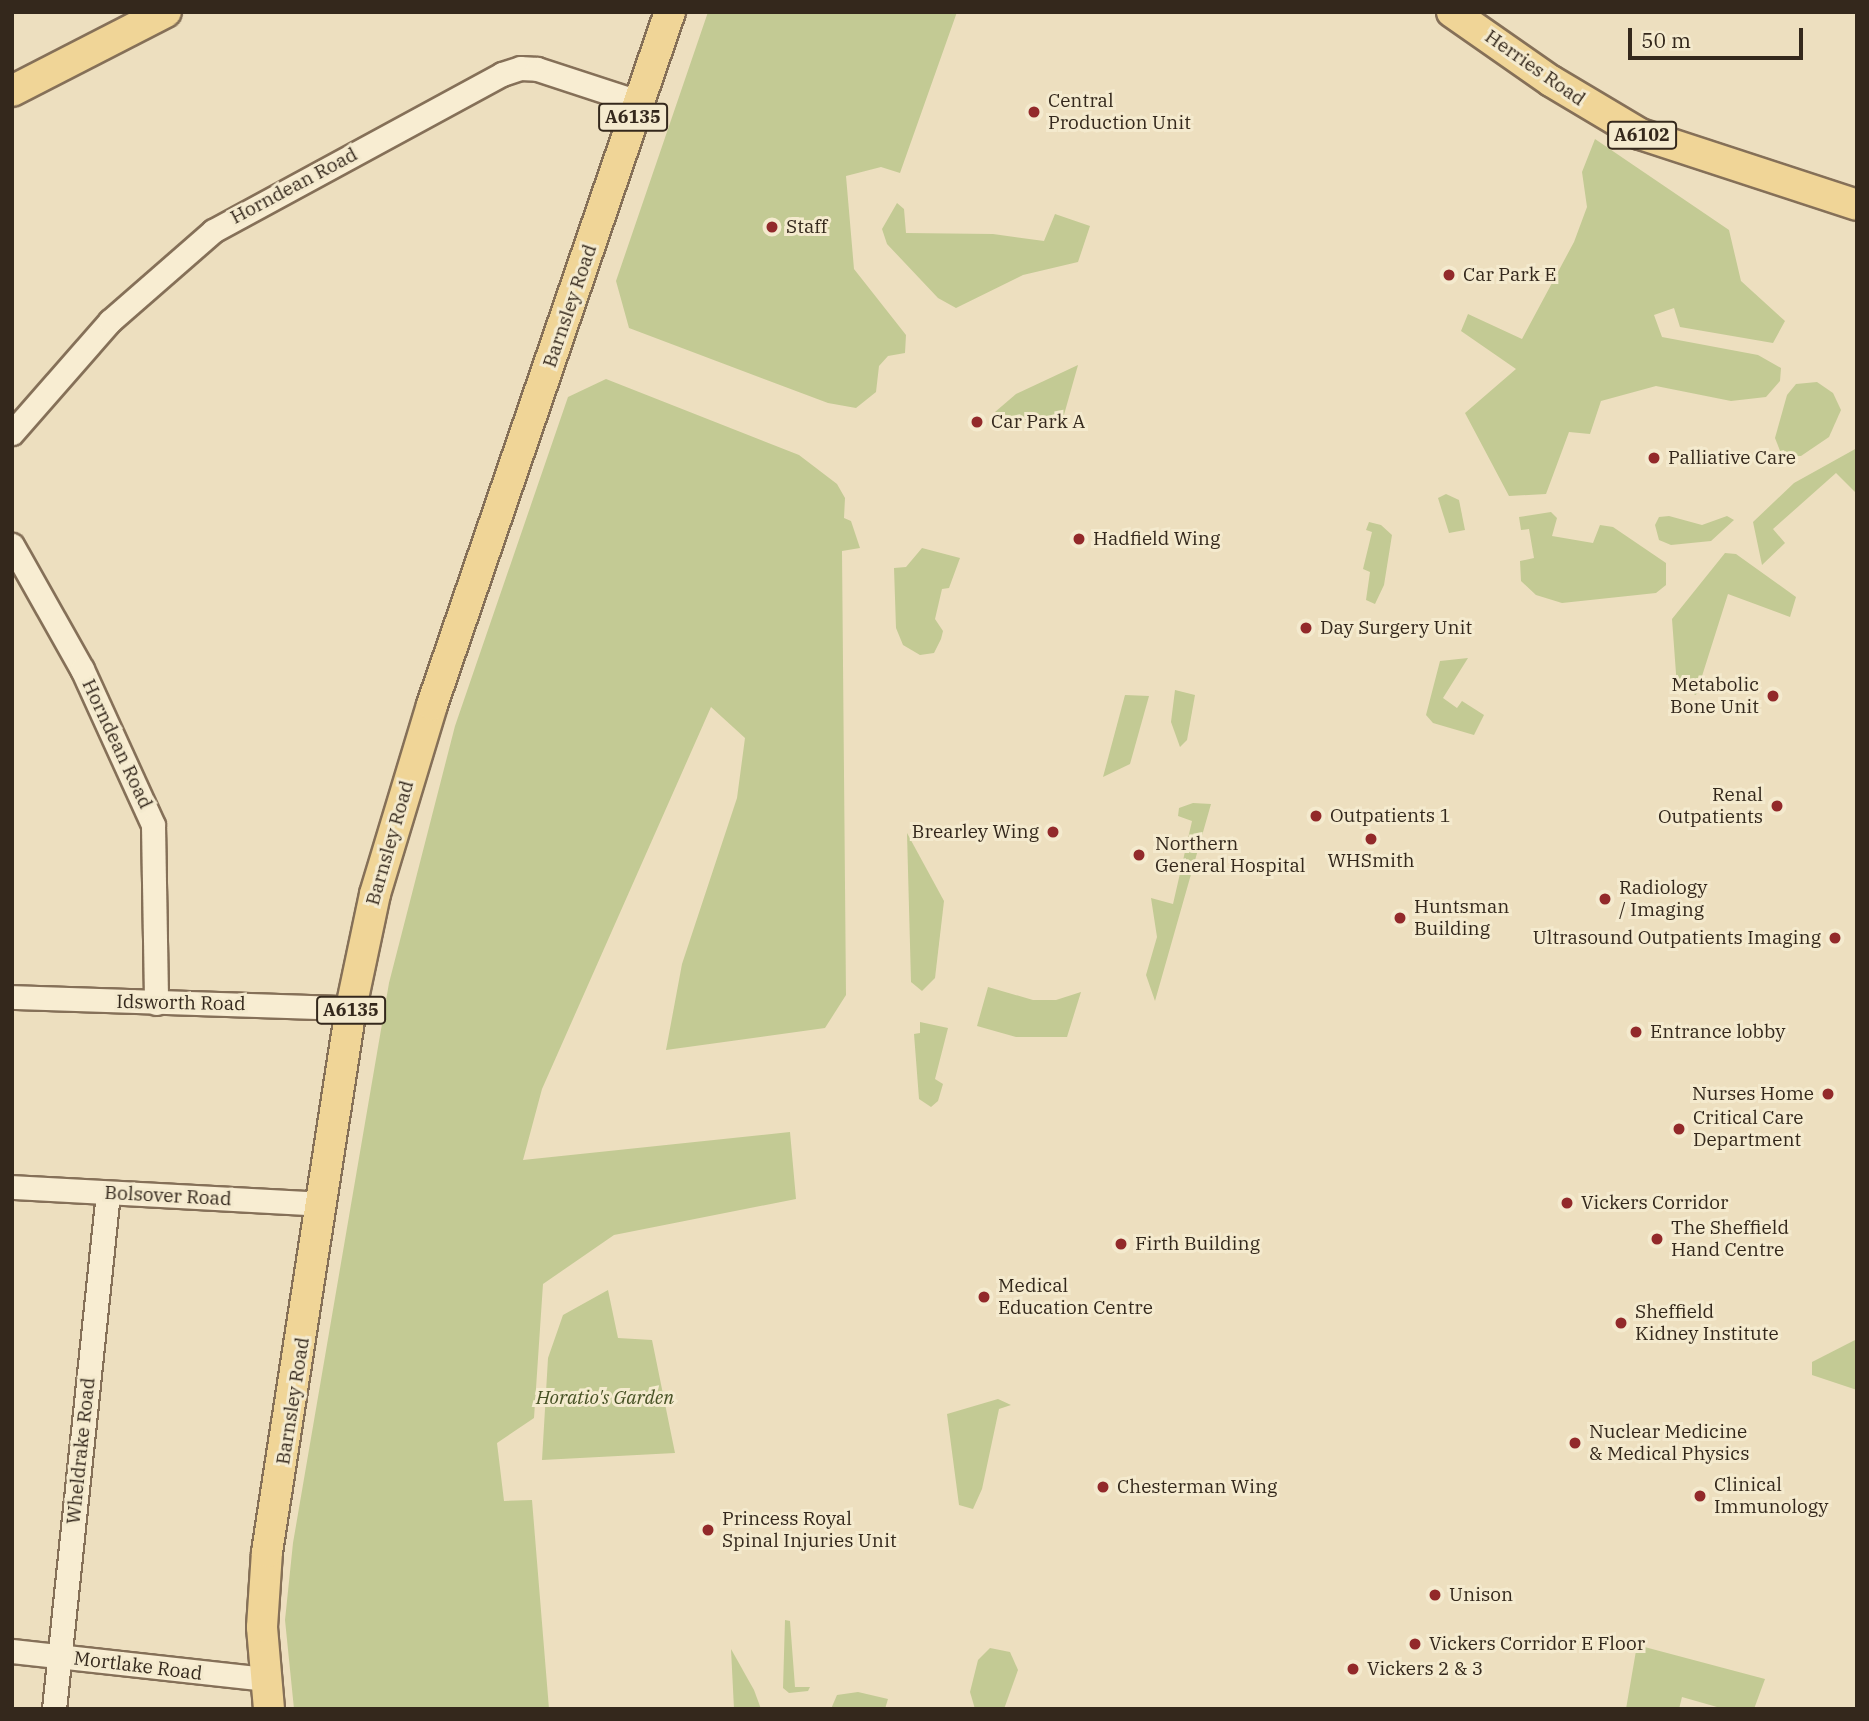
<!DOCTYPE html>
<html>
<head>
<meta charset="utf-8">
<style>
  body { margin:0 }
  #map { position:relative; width:1869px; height:1721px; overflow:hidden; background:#eddfbf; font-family:"IBM Plex Serif",serif }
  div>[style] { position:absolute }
  .green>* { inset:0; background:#c3ca94 }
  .roads { filter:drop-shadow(2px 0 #857058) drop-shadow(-2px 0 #857058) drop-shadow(0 2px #857058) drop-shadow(0 -2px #857058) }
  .minor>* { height:23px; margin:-11.5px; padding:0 11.5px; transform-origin:11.5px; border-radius:11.5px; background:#f8edd2 }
  .major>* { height:30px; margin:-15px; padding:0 15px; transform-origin:15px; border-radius:15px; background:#f0d597 }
  .dots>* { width:19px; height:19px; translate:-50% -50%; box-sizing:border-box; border:4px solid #f4eace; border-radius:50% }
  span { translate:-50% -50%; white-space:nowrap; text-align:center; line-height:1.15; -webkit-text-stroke:6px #f4eace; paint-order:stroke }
  .shield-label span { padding:2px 5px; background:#f4eace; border:2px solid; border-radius:5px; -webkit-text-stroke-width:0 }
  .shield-label { font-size:18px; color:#34281c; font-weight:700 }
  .street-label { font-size:19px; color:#34281c }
  .poi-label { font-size:19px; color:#34281c }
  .left { translate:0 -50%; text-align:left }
  .right { translate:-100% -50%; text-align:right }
  .park-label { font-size:19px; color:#455023; font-style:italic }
  .frame { position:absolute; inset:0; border:14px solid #34281c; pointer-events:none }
  .scale { position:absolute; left:1628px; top:28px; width:175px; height:32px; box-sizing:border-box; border:4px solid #34281c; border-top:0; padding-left:9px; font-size:21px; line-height:24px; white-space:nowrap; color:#34281c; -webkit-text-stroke:5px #f4eace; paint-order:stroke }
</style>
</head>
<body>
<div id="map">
  <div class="green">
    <div style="clip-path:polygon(708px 12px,957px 12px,900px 173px,881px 167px,846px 176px,854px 269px,906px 335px,905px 353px,888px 356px,879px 366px,876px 392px,856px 408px,828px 403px,629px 328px,616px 281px)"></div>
    <div style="clip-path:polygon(1595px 139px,1729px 230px,1741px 281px,1785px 321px,1773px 343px,1680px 327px,1674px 308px,1654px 315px,1662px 337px,1758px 355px,1781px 368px,1780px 381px,1766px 397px,1731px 401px,1656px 386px,1601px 401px,1590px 434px,1569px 432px,1546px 494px,1509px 496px,1465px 413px,1516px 369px,1461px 331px,1468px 314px,1522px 339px,1574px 242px,1587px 207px,1582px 172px)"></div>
    <div style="clip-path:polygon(897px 203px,904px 209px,906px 233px,993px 234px,1044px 241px,1055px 214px,1090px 226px,1078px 262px,1023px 275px,956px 308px,938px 298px,887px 244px,882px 229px)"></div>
    <div style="clip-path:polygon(1078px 365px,1060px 429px,995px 412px,1016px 394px)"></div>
    <div style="clip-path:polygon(606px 379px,799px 455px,837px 484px,845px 498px,844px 518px,851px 521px,860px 548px,842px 551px,846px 995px,825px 1028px,666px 1050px,682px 964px,737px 798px,745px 738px,711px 707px,542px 1089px,523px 1160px,790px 1132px,796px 1199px,614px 1235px,543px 1284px,534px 1418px,497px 1443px,504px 1501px,532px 1500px,549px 1709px,294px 1709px,285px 1620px,293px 1543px,389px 983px,455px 726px,568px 397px)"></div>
    <div style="clip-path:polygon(1817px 382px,1833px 393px,1841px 410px,1829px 437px,1801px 456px,1782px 456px,1775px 438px,1787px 395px,1796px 384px)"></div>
    <div style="clip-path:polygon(1857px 448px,1857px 494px,1836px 473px,1773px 529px,1785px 543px,1762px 565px,1753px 522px,1794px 483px)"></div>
    <div style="clip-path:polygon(1446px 494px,1459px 500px,1465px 530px,1449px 533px,1438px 498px)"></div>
    <div style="clip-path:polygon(1551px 512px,1557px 518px,1552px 536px,1593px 543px,1600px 525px,1613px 527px,1666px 563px,1666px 585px,1656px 593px,1562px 603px,1536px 595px,1521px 581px,1520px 561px,1534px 558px,1529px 529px,1521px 530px,1519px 517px)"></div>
    <div style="clip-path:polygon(1669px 516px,1702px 525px,1727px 516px,1734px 520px,1711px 541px,1671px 545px,1659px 540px,1655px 525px,1659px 517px)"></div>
    <div style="clip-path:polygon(1369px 522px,1381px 525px,1392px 535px,1384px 585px,1375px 604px,1366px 600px,1370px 572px,1363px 569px,1372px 532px,1366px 530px)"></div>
    <div style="clip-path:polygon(922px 548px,960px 558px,949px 588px,942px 589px,935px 619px,943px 631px,941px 639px,934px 653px,920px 655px,903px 645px,896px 628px,894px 568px,906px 567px)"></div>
    <div style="clip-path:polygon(1725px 553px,1736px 554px,1796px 597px,1790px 617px,1728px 594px,1696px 695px,1677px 687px,1672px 619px)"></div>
    <div style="clip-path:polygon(1468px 658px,1443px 698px,1457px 708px,1462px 701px,1484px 715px,1474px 735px,1433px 723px,1426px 715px,1440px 661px)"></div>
    <div style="clip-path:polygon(1175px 690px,1195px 695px,1187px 740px,1180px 747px,1171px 722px)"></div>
    <div style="clip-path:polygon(1125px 695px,1149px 696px,1130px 764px,1103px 777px)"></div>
    <div style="clip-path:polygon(1193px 803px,1211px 804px,1155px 1001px,1146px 975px,1157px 937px,1151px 898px,1173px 904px,1192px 821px,1178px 816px,1179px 808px)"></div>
    <div style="clip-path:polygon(907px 833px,944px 901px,935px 978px,922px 991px,911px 982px)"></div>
    <div style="clip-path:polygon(988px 987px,1033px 1000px,1056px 1000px,1081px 992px,1067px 1037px,1016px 1037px,977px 1026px)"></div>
    <div style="clip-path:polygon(920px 1022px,948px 1028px,935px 1079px,943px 1084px,938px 1101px,931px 1107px,919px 1099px,914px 1034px,920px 1033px)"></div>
    <div style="clip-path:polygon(608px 1290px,618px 1338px,652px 1340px,675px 1453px,542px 1460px,548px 1358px,563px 1315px)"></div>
    <div style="clip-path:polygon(1857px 1339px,1857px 1390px,1812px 1375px,1812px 1362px)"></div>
    <div style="clip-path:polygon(998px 1399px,1011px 1405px,999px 1409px,982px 1489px,973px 1509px,959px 1505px,947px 1414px)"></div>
    <div style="clip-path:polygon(785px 1620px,790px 1621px,795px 1687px,810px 1687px,808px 1691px,789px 1693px,783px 1688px)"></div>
    <div style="clip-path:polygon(1637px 1645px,1765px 1679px,1754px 1709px,1724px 1709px,1682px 1697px,1679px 1709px,1626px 1709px)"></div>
    <div style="clip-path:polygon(990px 1648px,1010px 1652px,1018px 1670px,1004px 1709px,975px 1709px,970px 1692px,978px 1660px)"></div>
    <div style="clip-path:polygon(731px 1649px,754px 1690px,761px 1709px,734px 1709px)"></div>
    <div style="clip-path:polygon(858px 1692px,888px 1699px,885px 1709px,831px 1709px,837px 1695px)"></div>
  </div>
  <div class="roads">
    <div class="minor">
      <div style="left:12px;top:433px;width:149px;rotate:-48.8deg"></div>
      <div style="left:110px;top:321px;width:137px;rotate:-41.1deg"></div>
      <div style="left:213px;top:231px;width:329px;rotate:-28.5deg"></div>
      <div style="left:502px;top:74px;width:19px;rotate:-18deg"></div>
      <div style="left:520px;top:68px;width:17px;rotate:3deg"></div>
      <div style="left:537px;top:69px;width:106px;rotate:18.1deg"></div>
      <div style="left:12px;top:545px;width:142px;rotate:60.6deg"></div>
      <div style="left:82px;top:669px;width:171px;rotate:65.5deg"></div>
      <div style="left:153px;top:825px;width:178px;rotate:89deg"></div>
      <div style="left:12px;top:997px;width:339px;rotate:1.9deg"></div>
      <div style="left:12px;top:1187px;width:311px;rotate:3.1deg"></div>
      <div style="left:12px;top:1651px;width:254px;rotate:6.3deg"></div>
      <div style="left:54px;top:1709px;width:519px;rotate:-84.03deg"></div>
    </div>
    <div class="major">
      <div style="left:1452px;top:12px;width:121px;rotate:34.9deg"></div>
      <div style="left:1551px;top:81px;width:104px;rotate:30.8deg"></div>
      <div style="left:1640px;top:134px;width:228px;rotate:18.1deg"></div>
      <div style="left:12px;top:91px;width:173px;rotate:-27.2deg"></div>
      <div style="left:269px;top:1709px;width:82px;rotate:-94.9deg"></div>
      <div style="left:262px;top:1627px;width:75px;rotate:-86.2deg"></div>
      <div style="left:267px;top:1552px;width:550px;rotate:-81.22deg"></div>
      <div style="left:351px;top:1008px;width:116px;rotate:-78.1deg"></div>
      <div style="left:375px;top:894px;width:197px;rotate:-73.2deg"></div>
      <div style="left:432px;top:705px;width:733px;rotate:-71.05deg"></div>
    </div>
  </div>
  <div class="dots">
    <div style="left:1034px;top:112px;background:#92292a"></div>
    <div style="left:772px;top:227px;background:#92292a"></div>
    <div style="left:1449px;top:275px;background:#92292a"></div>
    <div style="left:977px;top:422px;background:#92292a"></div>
    <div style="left:1654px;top:458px;background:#92292a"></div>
    <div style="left:1079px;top:539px;background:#92292a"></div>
    <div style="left:1306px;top:628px;background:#92292a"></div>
    <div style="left:1773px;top:696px;background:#92292a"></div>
    <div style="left:1777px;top:806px;background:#92292a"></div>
    <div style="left:1316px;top:816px;background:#92292a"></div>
    <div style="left:1053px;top:832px;background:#92292a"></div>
    <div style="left:1371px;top:839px;background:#92292a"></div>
    <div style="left:1139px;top:855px;background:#92292a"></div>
    <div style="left:1605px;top:899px;background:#92292a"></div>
    <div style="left:1400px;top:918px;background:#92292a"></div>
    <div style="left:1835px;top:938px;background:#92292a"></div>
    <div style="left:1636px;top:1032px;background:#92292a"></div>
    <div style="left:1828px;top:1094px;background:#92292a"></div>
    <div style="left:1679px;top:1129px;background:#92292a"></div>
    <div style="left:1567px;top:1203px;background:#92292a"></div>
    <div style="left:1657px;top:1239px;background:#92292a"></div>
    <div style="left:1121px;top:1244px;background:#92292a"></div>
    <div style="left:984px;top:1297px;background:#92292a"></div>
    <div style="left:1621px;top:1323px;background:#92292a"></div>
    <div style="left:1575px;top:1443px;background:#92292a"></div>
    <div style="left:1103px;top:1487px;background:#92292a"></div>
    <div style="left:1700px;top:1496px;background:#92292a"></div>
    <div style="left:708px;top:1530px;background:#92292a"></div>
    <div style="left:1435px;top:1595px;background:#92292a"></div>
    <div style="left:1415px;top:1644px;background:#92292a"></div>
    <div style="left:1353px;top:1669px;background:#92292a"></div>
  </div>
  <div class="shield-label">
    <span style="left:633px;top:117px">A6135</span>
    <span style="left:1642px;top:135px">A6102</span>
    <span style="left:351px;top:1010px">A6135</span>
  </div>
  <div class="street-label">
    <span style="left:1535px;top:68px;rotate:35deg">Herries Road</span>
    <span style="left:294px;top:186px;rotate:-28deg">Horndean Road</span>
    <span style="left:570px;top:306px;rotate:-71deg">Barnsley Road</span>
    <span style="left:117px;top:744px;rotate:65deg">Horndean Road</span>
    <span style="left:390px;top:843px;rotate:-74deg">Barnsley Road</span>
    <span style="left:181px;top:1003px;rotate:1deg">Idsworth Road</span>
    <span style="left:168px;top:1196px;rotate:3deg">Bolsover Road</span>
    <span style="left:293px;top:1401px;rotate:-81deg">Barnsley Road</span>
    <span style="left:81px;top:1451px;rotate:-84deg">Wheldrake Road</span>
    <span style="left:138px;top:1666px;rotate:7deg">Mortlake Road</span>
  </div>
  <div class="poi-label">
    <span class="left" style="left:1048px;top:112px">Central<br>Production Unit</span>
    <span class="left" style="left:786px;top:227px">Staff</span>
    <span class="left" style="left:1463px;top:275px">Car Park E</span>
    <span class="left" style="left:991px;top:422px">Car Park A</span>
    <span class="left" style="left:1668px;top:458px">Palliative Care</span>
    <span class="left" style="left:1093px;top:539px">Hadfield Wing</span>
    <span class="left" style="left:1320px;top:628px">Day Surgery Unit</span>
    <span class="right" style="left:1759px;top:696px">Metabolic<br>Bone Unit</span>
    <span class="right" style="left:1763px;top:806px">Renal<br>Outpatients</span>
    <span class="left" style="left:1330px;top:816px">Outpatients 1</span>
    <span class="right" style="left:1039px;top:832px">Brearley Wing</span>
    <span class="left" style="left:1155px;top:855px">Northern<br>General Hospital</span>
    <span style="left:1371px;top:861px">WHSmith</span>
    <span class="left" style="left:1619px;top:899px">Radiology<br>/ Imaging</span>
    <span class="left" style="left:1414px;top:918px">Huntsman<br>Building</span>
    <span class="right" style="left:1821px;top:938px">Ultrasound Outpatients Imaging</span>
    <span class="left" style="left:1650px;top:1032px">Entrance lobby</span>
    <span class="right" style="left:1814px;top:1094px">Nurses Home</span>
    <span class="left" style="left:1693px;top:1129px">Critical Care<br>Department</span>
    <span class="left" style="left:1581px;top:1203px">Vickers Corridor</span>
    <span class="left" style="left:1671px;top:1239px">The Sheffield<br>Hand Centre</span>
    <span class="left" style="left:1135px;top:1244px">Firth Building</span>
    <span class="left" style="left:998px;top:1297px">Medical<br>Education Centre</span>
    <span class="left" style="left:1635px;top:1323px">Sheffield<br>Kidney Institute</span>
    <span class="left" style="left:1589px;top:1443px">Nuclear Medicine<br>&amp; Medical Physics</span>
    <span class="left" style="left:1714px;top:1496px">Clinical<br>Immunology</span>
    <span class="left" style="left:1117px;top:1487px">Chesterman Wing</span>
    <span class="left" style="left:722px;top:1530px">Princess Royal<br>Spinal Injuries Unit</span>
    <span class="left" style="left:1449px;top:1595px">Unison</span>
    <span class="left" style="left:1429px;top:1644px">Vickers Corridor E Floor</span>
    <span class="left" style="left:1367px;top:1669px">Vickers 2 &amp; 3</span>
  </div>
  <div class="park-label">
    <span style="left:605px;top:1398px">Horatio's Garden</span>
  </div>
  <div class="frame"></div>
  <div class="scale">50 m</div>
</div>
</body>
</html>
